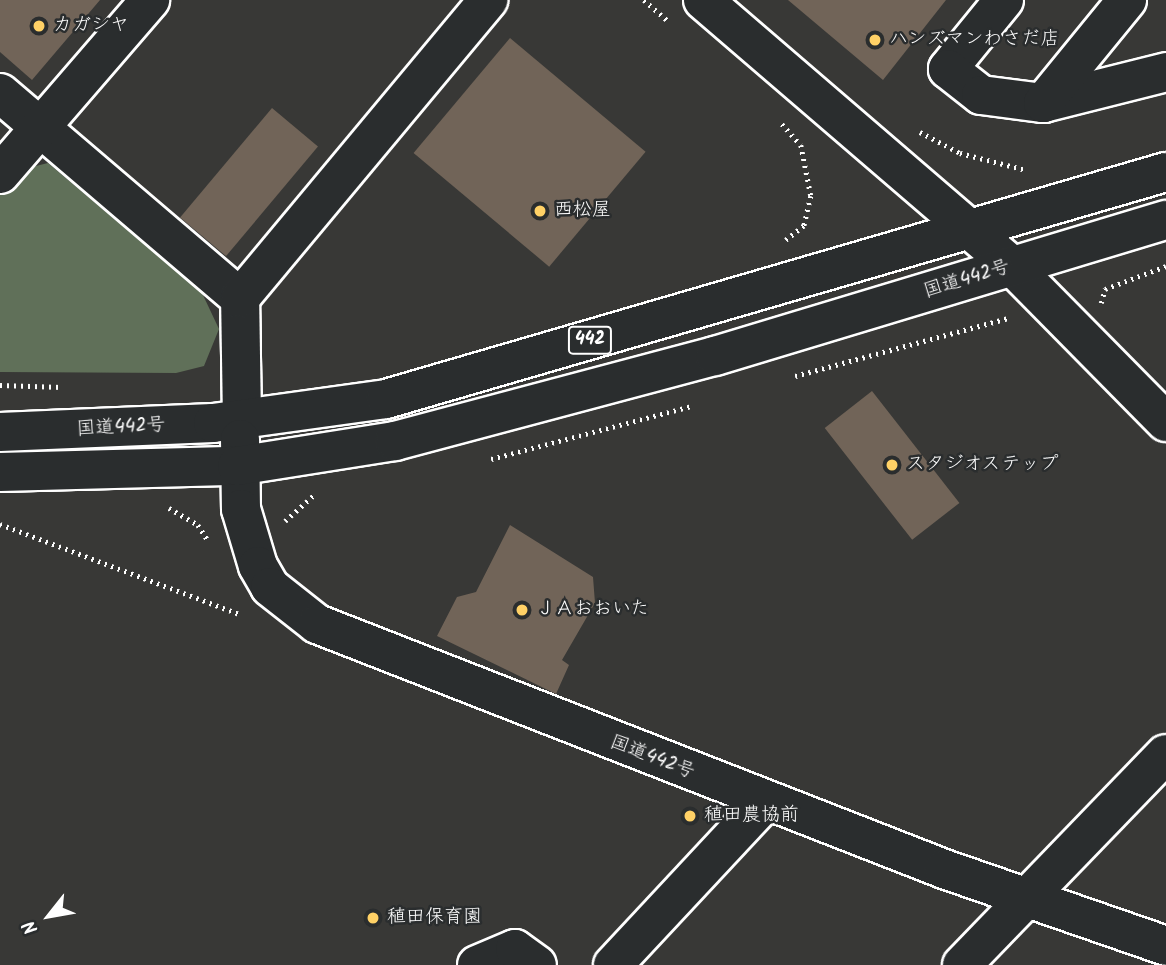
<!DOCTYPE html>
<html>
<head>
<meta charset="utf-8">
<style>
  body { margin:0 }
  #map { position:relative; width:1166px; height:965px; overflow:hidden; background:#383836; font-family:Kalam,"Klee One",sans-serif }
  div>[style] { position:absolute }
  .green>* { inset:0; background:#607059 }
  .building>* { inset:0; background:#716458; transform-origin:0 0 }
  .path>* { height:4.5px; margin-top:-2.25px; transform-origin:0; background:repeating-linear-gradient(90deg,#fff 0 2px,transparent 0 7px) }
  .roads { filter:drop-shadow(2px 0 #fff) drop-shadow(-2px 0 #fff) drop-shadow(0 2px #fff) drop-shadow(0 -2px #fff) }
  .minor>* { height:38px; margin:-19px; padding:0 19px; transform-origin:19px; border-radius:19px; background:#2a2d2e }
  .highway>* { height:38px; margin:-19px; padding:0 19px; transform-origin:19px; border-radius:19px; background:#2a2d2e }
  .dots>* { width:19px; height:19px; translate:-50% -50%; box-sizing:border-box; border:4px solid #2a2d2e; border-radius:50% }
  span { translate:-50% -50%; white-space:nowrap; text-align:center; line-height:1.15; -webkit-text-stroke:5px #2a2d2e; paint-order:stroke }
  .shield-label span { padding:2px 5px; background:#2a2d2e; border:2px solid; border-radius:5px; -webkit-text-stroke-width:0 }
  .shield-label { font-size:18px; color:#fff; font-weight:700 }
  .poi-label { font-size:19px; color:#fff }
  .left { translate:0 -50%; text-align:left }
  .street-label { font-size:19px; color:#fff }
  .north { position:absolute; left:14px; top:881px; width:70px; height:70px; -webkit-text-stroke:5px #2a2d2e; paint-order:stroke; rotate:239deg; font-size:19px; font-weight:700; line-height:28px; text-align:center; color:#fff }
  .north::after { content:''; display:block; margin:auto; width:24px; height:32px; background:#fff; clip-path:polygon(50% 0,100% 100%,50% 72%,0 100%) }
</style>
</head>
<body>
<div id="map">
  <div class="green">
    <div style="clip-path:polygon(48px 163px,202px 293px,219px 329px,204px 366px,176px 373px,0 372px,0 194px,20px 170px)"></div>
  </div>
  <div class="building">
    <div style="clip-path:polygon(0 0,100px 0,32px 80px,0 52px)"></div>
    <div style="clip-path:polygon(788px 0,946px 0,883px 80px)"></div>
    <div style="left:510px;top:38px;width:177px;height:150px;rotate:40deg"></div>
    <div style="left:272px;top:108px;width:60px;height:143px;rotate:40deg"></div>
    <div style="left:872px;top:391px;width:142px;height:60px;rotate:52deg"></div>
    <div style="clip-path:polygon(510px 525px,593px 577px,595px 603px,562px 660px,569px 665px,556px 694px,437px 636px,457px 597px,476px 592px)"></div>
  </div>
  <div class="path">
    <div style="left:644px;top:0;width:33px;rotate:41deg"></div>
    <div style="left:782px;top:124px;width:28px;rotate:48deg"></div>
    <div style="left:801px;top:145px;width:52px;rotate:78.9deg"></div>
    <div style="left:811px;top:196px;width:31px;rotate:103deg"></div>
    <div style="left:804px;top:226px;width:23px;rotate:142deg"></div>
    <div style="left:920px;top:132px;width:45px;rotate:27.7deg"></div>
    <div style="left:960px;top:153px;width:68px;rotate:14.4deg"></div>
    <div style="left:1101px;top:303px;width:15px;rotate:-74deg"></div>
    <div style="left:1105px;top:289px;width:65px;rotate:-20.7deg"></div>
    <div style="left:795px;top:376px;width:222px;rotate:-15.2deg"></div>
    <div style="left:0;top:385px;width:62px;rotate:1.8deg"></div>
    <div style="left:491px;top:459px;width:208px;rotate:-14.8deg"></div>
    <div style="left:169px;top:508px;width:34px;rotate:30deg"></div>
    <div style="left:198px;top:525px;width:17px;rotate:57deg"></div>
    <div style="left:285px;top:521px;width:39px;rotate:-42deg"></div>
    <div style="left:0;top:524px;width:256px;rotate:20.6deg"></div>
  </div>
  <div class="roads">
    <div class="minor">
      <div style="left:703px;top:0;width:408px;rotate:40.7deg"></div>
      <div style="left:1012px;top:266px;width:219px;rotate:45.4deg"></div>
      <div style="left:1004px;top:0;width:89px;rotate:129.1deg"></div>
      <div style="left:948px;top:69px;width:42px;rotate:38.2deg"></div>
      <div style="left:981px;top:95px;width:63px;rotate:7.4deg"></div>
      <div style="left:1043px;top:103px;width:127px;rotate:-14.1deg"></div>
      <div style="left:0;top:93px;width:316px;rotate:40.5deg"></div>
      <div style="left:1043px;top:103px;width:133px;rotate:-50.8deg"></div>
      <div style="left:0;top:174px;width:230px;rotate:-49.2deg"></div>
      <div style="left:242px;top:420px;width:122px;rotate:-90.9deg"></div>
      <div style="left:240px;top:298px;width:388px;rotate:-50.2deg"></div>
      <div style="left:477px;top:965px;width:41px;rotate:-22.8deg"></div>
      <div style="left:515px;top:949px;width:27px;rotate:36deg"></div>
      <div style="left:613px;top:965px;width:223px;rotate:-47deg"></div>
      <div style="left:962px;top:965px;width:293px;rotate:-46deg"></div>
    </div>
    <div class="highway">
      <div style="left:0;top:432px;width:213px;rotate:-2.4deg"></div>
      <div style="left:213px;top:423px;width:175px;rotate:-7.9deg"></div>
      <div style="left:386px;top:399px;width:812px;rotate:-16.23deg"></div>
      <div style="left:240px;top:439px;width:70px;rotate:89.2deg"></div>
      <div style="left:241px;top:509px;width:59px;rotate:73.4deg"></div>
      <div style="left:258px;top:566px;width:24px;rotate:60deg"></div>
      <div style="left:270px;top:587px;width:60px;rotate:38.2deg"></div>
      <div style="left:317px;top:624px;width:673px;rotate:21.34deg"></div>
      <div style="left:944px;top:869px;width:235px;rotate:19.1deg"></div>
      <div style="left:0;top:472px;width:237px;rotate:-1.5deg"></div>
      <div style="left:237px;top:466px;width:160px;rotate:-9deg"></div>
      <div style="left:395px;top:441px;width:331px;rotate:-14.9deg"></div>
      <div style="left:715px;top:356px;width:471px;rotate:-16.8deg"></div>
    </div>
  </div>
  <div class="dots">
    <div style="left:39px;top:26px;background:#ffd166"></div>
    <div style="left:875px;top:40px;background:#ffd166"></div>
    <div style="left:540px;top:211px;background:#ffd166"></div>
    <div style="left:892px;top:465px;background:#ffd166"></div>
    <div style="left:522px;top:610px;background:#ffd166"></div>
    <div style="left:690px;top:816px;background:#ffd166"></div>
    <div style="left:373px;top:918px;background:#ffd166"></div>
  </div>
  <div class="shield-label">
    <span style="left:590px;top:340px">442</span>
  </div>
  <div class="poi-label">
    <span class="left" style="left:53px;top:26px">カガシヤ</span>
    <span class="left" style="left:889px;top:40px">ハンズマンわさだ店</span>
    <span class="left" style="left:554px;top:211px">西松屋</span>
    <span class="left" style="left:906px;top:465px">スタジオステップ</span>
    <span class="left" style="left:536px;top:610px">ＪＡおおいた</span>
    <span class="left" style="left:704px;top:816px">稙田農協前</span>
    <span class="left" style="left:387px;top:918px">稙田保育園</span>
  </div>
  <div class="street-label">
    <span style="left:967px;top:280px;rotate:-17deg">国道442号</span>
    <span style="left:121px;top:428px;rotate:-3deg">国道442号</span>
    <span style="left:652px;top:758px;rotate:21deg">国道442号</span>
  </div>
  <div class="north">N</div>
</div>
</body>
</html>
